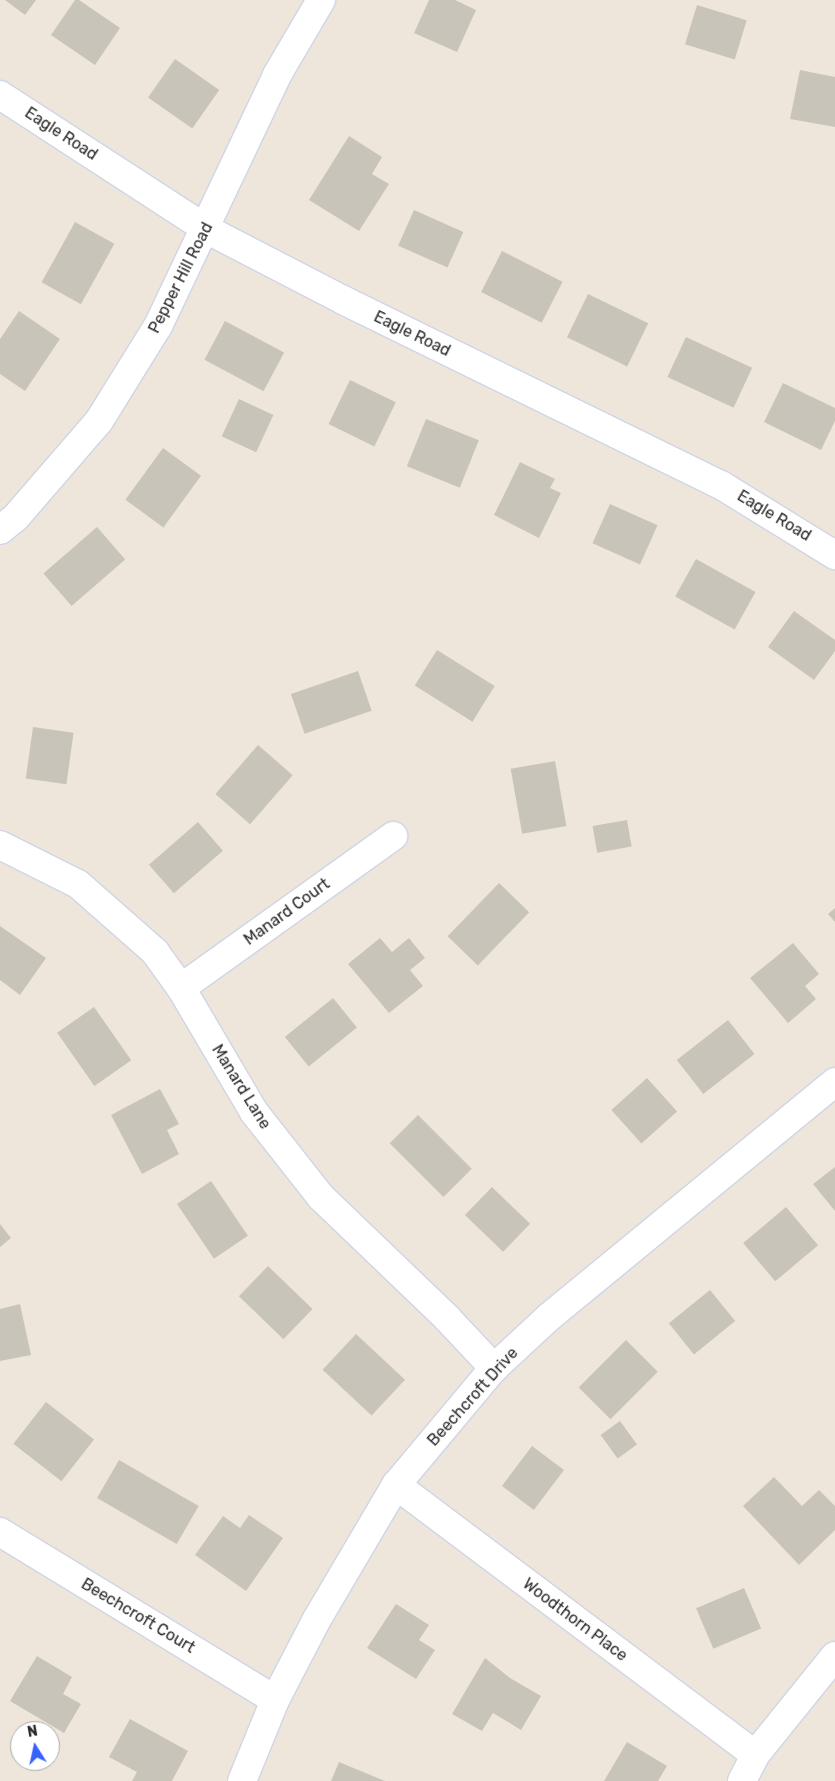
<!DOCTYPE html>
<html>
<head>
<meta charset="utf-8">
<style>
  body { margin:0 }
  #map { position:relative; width:835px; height:1781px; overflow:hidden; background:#eee6db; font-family:Rubik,sans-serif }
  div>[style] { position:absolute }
  .building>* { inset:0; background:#c9c4ba; transform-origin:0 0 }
  .roads { filter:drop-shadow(1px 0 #d0d5e5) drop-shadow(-1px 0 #d0d5e5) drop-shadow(0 1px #d0d5e5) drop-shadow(0 -1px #d0d5e5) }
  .street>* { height:28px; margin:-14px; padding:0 14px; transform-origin:14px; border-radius:14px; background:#fff }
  span { translate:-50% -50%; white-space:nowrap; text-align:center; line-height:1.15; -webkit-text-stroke:4px #fff; paint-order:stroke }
  .street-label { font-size:16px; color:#2b2b2b }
  .north { position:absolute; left:10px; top:1721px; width:50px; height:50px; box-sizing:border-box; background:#fff; border:1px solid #aaa; border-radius:50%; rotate:350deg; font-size:14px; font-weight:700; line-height:20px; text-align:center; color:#2b2b2b }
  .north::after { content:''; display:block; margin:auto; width:18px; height:22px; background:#3862ff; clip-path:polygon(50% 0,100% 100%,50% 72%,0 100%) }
</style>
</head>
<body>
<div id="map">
  <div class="building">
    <div style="clip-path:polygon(5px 0,36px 0,25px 15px)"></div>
    <div style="clip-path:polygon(75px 0,79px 0,120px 28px,95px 65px,51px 35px)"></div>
    <div style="clip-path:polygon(429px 0,455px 0,476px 10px,457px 52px,414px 33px)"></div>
    <div style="left:697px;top:5px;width:52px;height:41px;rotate:17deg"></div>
    <div style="left:175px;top:59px;width:54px;height:47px;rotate:35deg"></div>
    <div style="clip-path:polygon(800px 70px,835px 77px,835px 127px,790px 119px)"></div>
    <div style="clip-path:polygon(349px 136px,382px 157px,372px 174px,389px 184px,359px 231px,309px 200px)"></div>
    <div style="left:414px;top:210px;width:54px;height:39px;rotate:24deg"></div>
    <div style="left:75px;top:222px;width:45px;height:69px;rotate:29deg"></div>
    <div style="left:502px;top:251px;width:68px;height:46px;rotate:27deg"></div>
    <div style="left:588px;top:294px;width:67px;height:48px;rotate:26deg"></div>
    <div style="clip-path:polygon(19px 311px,60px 339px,25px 391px,0 374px,0 339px)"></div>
    <div style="left:225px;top:321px;width:67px;height:44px;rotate:28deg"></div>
    <div style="left:686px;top:337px;width:73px;height:44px;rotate:25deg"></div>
    <div style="left:350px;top:380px;width:51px;height:49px;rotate:26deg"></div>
    <div style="clip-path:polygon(783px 383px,835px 408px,835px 421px,821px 450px,764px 422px)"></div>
    <div style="left:239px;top:399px;width:38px;height:41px;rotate:25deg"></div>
    <div style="left:426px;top:419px;width:57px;height:51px;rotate:22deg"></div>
    <div style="left:163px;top:448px;width:47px;height:64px;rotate:36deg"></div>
    <div style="clip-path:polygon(520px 462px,555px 479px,550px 488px,561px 493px,539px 538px,494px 515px)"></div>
    <div style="left:610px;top:504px;width:52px;height:43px;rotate:24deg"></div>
    <div style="left:97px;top:527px;width:43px;height:71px;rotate:49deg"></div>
    <div style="left:696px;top:559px;width:68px;height:43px;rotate:29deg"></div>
    <div style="clip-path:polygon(794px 611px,835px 640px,835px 651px,814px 680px,768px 647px)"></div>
    <div style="left:437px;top:650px;width:68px;height:42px;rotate:32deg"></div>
    <div style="left:358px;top:671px;width:42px;height:71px;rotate:71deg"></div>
    <div style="left:33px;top:727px;width:41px;height:52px;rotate:8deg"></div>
    <div style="left:258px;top:745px;width:46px;height:65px;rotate:41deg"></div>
    <div style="left:555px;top:761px;width:66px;height:45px;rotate:80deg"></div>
    <div style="left:627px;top:820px;width:27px;height:35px;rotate:80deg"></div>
    <div style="left:198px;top:822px;width:38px;height:65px;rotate:49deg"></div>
    <div style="left:499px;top:883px;width:42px;height:74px;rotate:44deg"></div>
    <div style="clip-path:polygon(835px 908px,835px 922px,828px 914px)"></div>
    <div style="clip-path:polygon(0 926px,46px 958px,20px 995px,0 980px)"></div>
    <div style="clip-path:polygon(380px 938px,392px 952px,409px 938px,425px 958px,410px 970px,423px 986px,389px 1013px,348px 964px)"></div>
    <div style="clip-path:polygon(793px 943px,819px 974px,805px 986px,816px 999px,788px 1023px,750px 978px)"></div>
    <div style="left:333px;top:998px;width:38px;height:62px;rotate:51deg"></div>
    <div style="left:94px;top:1007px;width:65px;height:45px;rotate:55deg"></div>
    <div style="left:728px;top:1020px;width:43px;height:65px;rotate:52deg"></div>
    <div style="left:647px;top:1078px;width:45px;height:48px;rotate:48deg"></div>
    <div style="clip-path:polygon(160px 1089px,179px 1124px,167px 1130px,179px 1154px,142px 1174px,111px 1115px)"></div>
    <div style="left:418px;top:1115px;width:76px;height:40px;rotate:45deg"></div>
    <div style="clip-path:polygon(835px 1167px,835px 1211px,813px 1184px)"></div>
    <div style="left:211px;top:1181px;width:66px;height:41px;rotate:56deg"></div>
    <div style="left:492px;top:1187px;width:53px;height:39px;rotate:44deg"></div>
    <div style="left:786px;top:1207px;width:50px;height:56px;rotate:50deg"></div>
    <div style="clip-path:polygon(0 1224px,11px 1238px,0 1247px)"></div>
    <div style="left:268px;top:1266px;width:62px;height:42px;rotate:44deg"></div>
    <div style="left:710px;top:1290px;width:40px;height:53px;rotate:51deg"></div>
    <div style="clip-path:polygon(20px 1304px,31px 1355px,0 1361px,0 1309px)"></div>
    <div style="left:356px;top:1334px;width:67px;height:49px;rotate:43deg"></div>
    <div style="left:626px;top:1340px;width:45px;height:67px;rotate:45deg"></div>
    <div style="left:46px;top:1402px;width:61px;height:53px;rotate:38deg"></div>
    <div style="left:620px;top:1421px;width:29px;height:24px;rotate:54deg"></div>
    <div style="left:532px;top:1446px;width:40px;height:50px;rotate:37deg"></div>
    <div style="left:119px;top:1460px;width:92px;height:44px;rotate:30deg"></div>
    <div style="clip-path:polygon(774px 1477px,802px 1506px,819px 1490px,835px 1506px,835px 1530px,799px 1565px,743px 1506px)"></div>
    <div style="clip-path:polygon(249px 1515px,283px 1538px,246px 1591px,195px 1555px,223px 1516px,240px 1528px)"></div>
    <div style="left:744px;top:1588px;width:44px;height:52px;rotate:67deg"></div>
    <div style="clip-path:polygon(396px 1604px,429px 1625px,419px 1640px,435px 1650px,416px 1679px,367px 1648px)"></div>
    <div style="clip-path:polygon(37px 1656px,72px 1677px,63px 1694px,81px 1704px,64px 1733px,10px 1701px)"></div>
    <div style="clip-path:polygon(485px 1658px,510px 1678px,541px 1696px,521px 1730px,493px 1713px,482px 1731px,452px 1714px)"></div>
    <div style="clip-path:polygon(130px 1719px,188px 1751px,172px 1781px,132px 1781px,137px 1772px,109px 1757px)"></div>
    <div style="clip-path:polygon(627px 1742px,667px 1766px,658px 1781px,604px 1781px)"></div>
    <div style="clip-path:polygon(339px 1762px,385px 1781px,331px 1781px)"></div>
  </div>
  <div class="roads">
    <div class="street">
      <div style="left:0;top:95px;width:246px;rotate:33deg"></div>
      <div style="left:206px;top:229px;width:157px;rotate:27.4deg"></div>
      <div style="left:345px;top:301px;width:419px;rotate:26.1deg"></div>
      <div style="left:721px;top:485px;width:134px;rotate:31.6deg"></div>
      <div style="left:0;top:530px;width:21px;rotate:-39deg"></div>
      <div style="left:16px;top:517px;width:127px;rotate:-49.2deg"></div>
      <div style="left:99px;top:421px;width:112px;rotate:-58.2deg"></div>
      <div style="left:158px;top:326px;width:278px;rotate:-64.6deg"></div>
      <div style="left:277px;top:75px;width:87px;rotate:-59.6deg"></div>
      <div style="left:0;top:845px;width:87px;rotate:26.6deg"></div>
      <div style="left:78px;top:884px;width:103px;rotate:41.4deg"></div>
      <div style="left:155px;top:952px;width:44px;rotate:54.2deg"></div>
      <div style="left:181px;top:988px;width:144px;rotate:59.5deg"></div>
      <div style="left:254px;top:1112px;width:108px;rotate:51.8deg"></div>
      <div style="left:321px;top:1197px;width:175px;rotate:43.8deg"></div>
      <div style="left:447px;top:1318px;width:69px;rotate:46.8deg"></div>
      <div style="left:181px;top:988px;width:261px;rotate:-35.6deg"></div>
      <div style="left:396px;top:1485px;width:449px;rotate:36.9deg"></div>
      <div style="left:0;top:1532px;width:322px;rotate:31.4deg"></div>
      <div style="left:242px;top:1781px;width:87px;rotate:-67.8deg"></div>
      <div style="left:275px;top:1700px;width:91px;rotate:-62.6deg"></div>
      <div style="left:317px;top:1619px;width:156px;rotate:-59.5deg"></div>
      <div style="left:396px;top:1485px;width:153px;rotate:-50.1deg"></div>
      <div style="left:494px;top:1368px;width:75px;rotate:-42.8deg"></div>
      <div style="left:549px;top:1317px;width:370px;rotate:-39.4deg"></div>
      <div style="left:742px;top:1781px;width:29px;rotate:-63deg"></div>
      <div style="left:755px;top:1755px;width:127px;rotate:-51.1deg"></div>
    </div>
  </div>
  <div class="street-label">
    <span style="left:61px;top:134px;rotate:33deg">Eagle Road</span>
    <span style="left:181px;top:278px;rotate:-63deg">Pepper Hill Road</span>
    <span style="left:412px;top:334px;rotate:26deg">Eagle Road</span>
    <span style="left:774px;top:516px;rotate:31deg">Eagle Road</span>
    <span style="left:287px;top:912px;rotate:-36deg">Manard Court</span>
    <span style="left:241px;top:1087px;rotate:58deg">Manard Lane</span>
    <span style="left:473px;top:1397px;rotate:-48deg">Beechcroft Drive</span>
    <span style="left:138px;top:1616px;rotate:31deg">Beechcroft Court</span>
    <span style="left:575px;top:1620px;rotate:37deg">Woodthorn Place</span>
  </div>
  <div class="north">N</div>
</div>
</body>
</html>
